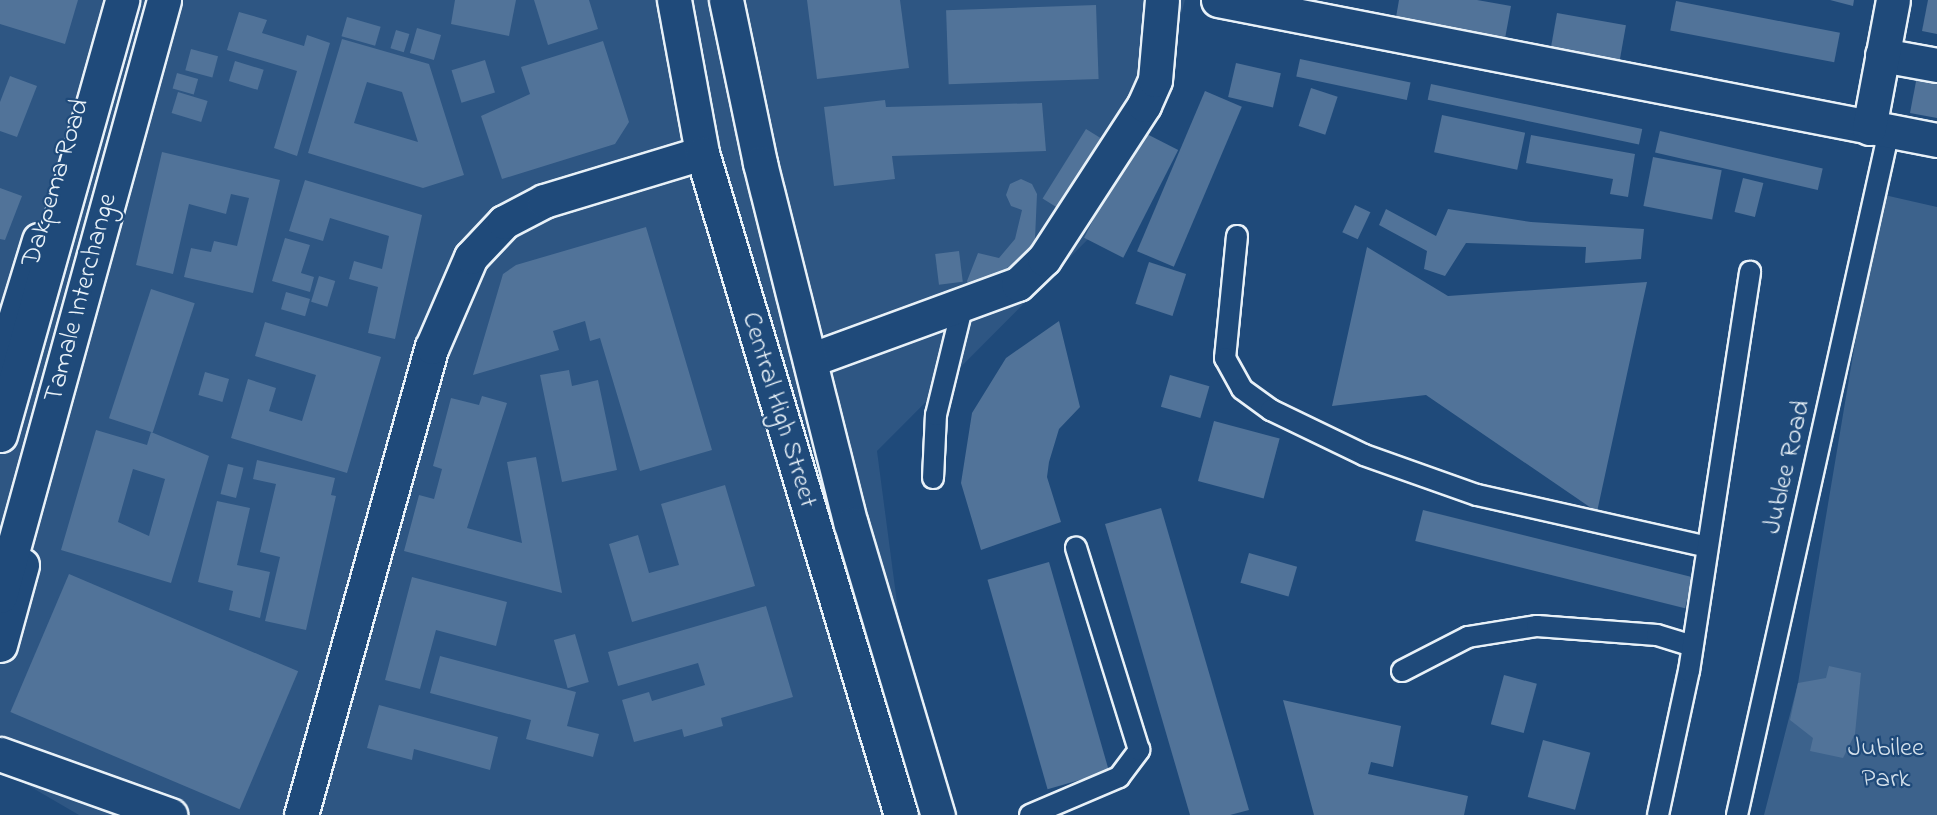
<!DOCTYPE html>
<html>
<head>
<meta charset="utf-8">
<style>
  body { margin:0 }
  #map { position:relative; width:1937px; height:815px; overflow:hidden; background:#1f4a7a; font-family:"Indie Flower",sans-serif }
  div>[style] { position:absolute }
  .built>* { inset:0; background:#2e5683 }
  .green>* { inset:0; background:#3c628c }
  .building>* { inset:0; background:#517399; transform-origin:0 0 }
  .roads { filter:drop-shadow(2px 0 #e8f1f8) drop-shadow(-2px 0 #e8f1f8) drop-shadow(0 2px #e8f1f8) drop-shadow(0 -2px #e8f1f8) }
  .lane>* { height:20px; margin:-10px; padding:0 10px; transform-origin:10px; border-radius:10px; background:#1f4a7a }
  .street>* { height:33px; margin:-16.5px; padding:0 16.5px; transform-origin:16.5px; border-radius:16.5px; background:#1f4a7a }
  .secondary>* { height:33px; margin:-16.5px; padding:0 16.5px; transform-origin:16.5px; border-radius:16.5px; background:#1f4a7a }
  .primary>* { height:33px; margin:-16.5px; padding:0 16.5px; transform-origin:16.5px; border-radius:16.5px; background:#1f4a7a }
  .highway>* { height:33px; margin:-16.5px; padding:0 16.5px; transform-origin:16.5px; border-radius:16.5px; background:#1f4a7a }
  span { translate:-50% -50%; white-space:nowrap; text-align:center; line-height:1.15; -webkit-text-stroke:4.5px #1f4a7a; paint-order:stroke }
  .street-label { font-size:27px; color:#e8f1f8 }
  .park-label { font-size:27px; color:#d7e3ed }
</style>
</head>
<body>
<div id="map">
  <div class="built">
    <div style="clip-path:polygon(0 0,1185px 0,1131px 196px,877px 451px,925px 815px,79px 815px,0 769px)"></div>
  </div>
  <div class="green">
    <div style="clip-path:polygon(1880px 194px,1937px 207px,1937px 815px,1764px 815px,1798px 683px)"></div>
  </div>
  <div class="building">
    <div style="clip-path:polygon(0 0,78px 0,65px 44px,0 24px)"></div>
    <div style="clip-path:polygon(455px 0,516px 0,509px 36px,451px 24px)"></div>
    <div style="clip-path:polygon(534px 0,589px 0,598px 29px,548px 45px)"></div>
    <div style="clip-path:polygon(807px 0,900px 0,909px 68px,817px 79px)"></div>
    <div style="clip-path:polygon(1399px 0,1477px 0,1511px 6px,1504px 44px,1395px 23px)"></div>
    <div style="clip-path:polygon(1830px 0,1854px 0,1853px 6px)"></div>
    <div style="clip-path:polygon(1928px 0,1937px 0,1937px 34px,1922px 31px)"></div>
    <div style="left:1676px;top:1px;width:167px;height:30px;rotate:11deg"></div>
    <div style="left:1096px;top:5px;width:74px;height:150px;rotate:88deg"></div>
    <div style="clip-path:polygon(239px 12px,267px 20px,262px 33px,304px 46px,307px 35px,330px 43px,297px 156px,274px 148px,297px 71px,227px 50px)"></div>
    <div style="left:1557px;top:13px;width:70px;height:36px;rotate:10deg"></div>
    <div style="left:347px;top:17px;width:35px;height:20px;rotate:16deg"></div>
    <div style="left:417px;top:28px;width:25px;height:26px;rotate:16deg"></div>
    <div style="left:396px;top:30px;width:14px;height:19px;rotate:17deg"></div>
    <div style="clip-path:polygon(evenodd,342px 39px,429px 64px,464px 175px,423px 188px,308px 153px,342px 39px,367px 82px,402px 92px,418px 142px,354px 123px,367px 82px)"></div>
    <div style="clip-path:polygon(603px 41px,629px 122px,615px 144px,502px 179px,481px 116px,530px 94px,521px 67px)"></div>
    <div style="left:191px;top:49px;width:28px;height:22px;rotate:15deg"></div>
    <div style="left:1300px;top:59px;width:113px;height:18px;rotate:12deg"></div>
    <div style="left:485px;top:60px;width:34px;height:35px;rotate:73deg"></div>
    <div style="left:235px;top:61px;width:30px;height:21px;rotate:17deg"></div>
    <div style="left:1236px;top:63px;width:46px;height:35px;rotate:13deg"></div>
    <div style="left:177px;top:73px;width:22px;height:16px;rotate:16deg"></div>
    <div style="clip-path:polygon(10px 76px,37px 86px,17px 137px,0 131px,0 102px)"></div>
    <div style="clip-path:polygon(1917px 76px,1937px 80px,1937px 118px,1910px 113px)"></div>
    <div style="left:1431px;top:84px;width:216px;height:16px;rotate:12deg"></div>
    <div style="left:1311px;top:88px;width:28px;height:40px;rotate:18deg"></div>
    <div style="left:1205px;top:91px;width:40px;height:174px;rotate:23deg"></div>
    <div style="left:178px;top:92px;width:31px;height:22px;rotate:17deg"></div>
    <div style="clip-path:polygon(885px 100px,886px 107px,1042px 103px,1046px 151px,892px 156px,895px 179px,834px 186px,824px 107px)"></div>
    <div style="left:1442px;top:115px;width:85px;height:38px;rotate:12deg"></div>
    <div style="left:1086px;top:129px;width:19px;height:82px;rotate:32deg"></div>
    <div style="left:1139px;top:130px;width:44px;height:121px;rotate:27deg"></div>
    <div style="left:1660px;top:131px;width:167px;height:22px;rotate:13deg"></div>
    <div style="clip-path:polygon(1531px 135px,1635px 154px,1628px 197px,1610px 194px,1613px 179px,1526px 163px)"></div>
    <div style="clip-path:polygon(162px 152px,280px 180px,253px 293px,184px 277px,191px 248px,211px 252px,214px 241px,237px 246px,249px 198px,231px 194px,226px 214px,189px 204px,173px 274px,136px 265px)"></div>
    <div style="left:1653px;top:157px;width:70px;height:50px;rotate:11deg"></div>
    <div style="left:1743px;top:178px;width:21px;height:35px;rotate:14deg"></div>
    <div style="clip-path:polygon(1021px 179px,1032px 184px,1037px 194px,1035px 239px,1015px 273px,971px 294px,967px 281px,978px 253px,999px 258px,1015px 239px,1022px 210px,1011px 206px,1006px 195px,1010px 184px)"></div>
    <div style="clip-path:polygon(305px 180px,422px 215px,395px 339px,368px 333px,378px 287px,349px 279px,354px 261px,382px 269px,389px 236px,330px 218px,323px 241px,289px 231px)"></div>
    <div style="clip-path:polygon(0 188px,22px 196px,5px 240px,0 239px)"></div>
    <div style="left:1355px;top:205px;width:17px;height:30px;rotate:25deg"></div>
    <div style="clip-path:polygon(1386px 209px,1436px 236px,1448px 209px,1531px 222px,1644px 229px,1641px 259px,1585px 263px,1586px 247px,1466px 243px,1445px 276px,1424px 269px,1427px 251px,1379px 225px)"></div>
    <div style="clip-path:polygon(646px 227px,712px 450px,640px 471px,600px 338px,590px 341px,585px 321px,553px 331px,559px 350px,473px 375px,503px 274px,516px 265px)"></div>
    <div style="clip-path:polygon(285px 238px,310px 245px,301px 273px,314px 277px,310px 292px,272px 281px)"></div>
    <div style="clip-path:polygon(1367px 247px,1448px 296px,1647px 282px,1597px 512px,1426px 395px,1332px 406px)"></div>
    <div style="left:959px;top:251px;width:31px;height:24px;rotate:83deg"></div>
    <div style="left:1149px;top:262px;width:39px;height:44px;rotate:18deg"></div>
    <div style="left:319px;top:276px;width:17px;height:27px;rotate:17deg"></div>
    <div style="left:151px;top:289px;width:46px;height:136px;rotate:18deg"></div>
    <div style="left:286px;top:292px;width:25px;height:18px;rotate:16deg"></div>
    <div style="clip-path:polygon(1059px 321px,1080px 407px,1059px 429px,1049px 462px,1047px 477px,1061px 522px,981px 550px,961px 483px,972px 413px,1006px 358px)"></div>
    <div style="clip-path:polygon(265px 322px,381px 357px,347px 473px,231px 438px,248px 379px,276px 388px,269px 411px,302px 421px,316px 375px,255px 356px)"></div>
    <div style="clip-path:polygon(569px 370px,572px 386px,598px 380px,617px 470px,562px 482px,540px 375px)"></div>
    <div style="left:205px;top:372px;width:25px;height:24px;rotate:16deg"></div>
    <div style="left:1170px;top:375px;width:41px;height:33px;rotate:16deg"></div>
    <div style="clip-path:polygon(482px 396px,507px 403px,467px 528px,522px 543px,507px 462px,536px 457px,562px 593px,404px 551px,419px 495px,434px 499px,442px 469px,433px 466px,451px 398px,479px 405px)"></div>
    <div style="left:1214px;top:421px;width:68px;height:62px;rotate:15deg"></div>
    <div style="clip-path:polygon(evenodd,96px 430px,147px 445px,151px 432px,209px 456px,171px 583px,61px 550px,96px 430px,133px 469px,165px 479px,149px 536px,118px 522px,133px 469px)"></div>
    <div style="clip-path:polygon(257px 460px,335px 478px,331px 495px,336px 496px,306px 630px,265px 621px,280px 557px,260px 552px,276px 484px,253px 479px)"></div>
    <div style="left:228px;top:464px;width:16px;height:31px;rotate:14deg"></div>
    <div style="clip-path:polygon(725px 485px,755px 586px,632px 622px,609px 544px,638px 535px,649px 573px,679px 565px,661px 504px)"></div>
    <div style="clip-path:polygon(217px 501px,250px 508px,237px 565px,270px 572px,260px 618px,229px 610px,233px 591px,198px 582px)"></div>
    <div style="clip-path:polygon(1161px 508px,1249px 810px,1230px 815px,1190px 815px,1105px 524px)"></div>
    <div style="left:1423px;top:510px;width:278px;height:32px;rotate:14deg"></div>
    <div style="left:1249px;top:553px;width:50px;height:31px;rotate:16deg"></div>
    <div style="left:1049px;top:562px;width:218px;height:64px;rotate:74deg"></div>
    <div style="left:69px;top:574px;width:249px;height:150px;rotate:23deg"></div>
    <div style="clip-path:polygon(412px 577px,507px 602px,496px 646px,436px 630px,420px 689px,385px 680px)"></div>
    <div style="clip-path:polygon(766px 606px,793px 697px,721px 718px,723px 726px,684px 737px,682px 729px,634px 742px,622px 700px,649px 692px,652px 701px,705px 685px,698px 663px,618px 686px,608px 652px)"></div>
    <div style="left:575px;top:634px;width:50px;height:22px;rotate:74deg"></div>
    <div style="clip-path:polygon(440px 656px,576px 692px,567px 726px,599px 734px,593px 757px,526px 739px,531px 720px,430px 693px)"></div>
    <div style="clip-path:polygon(1829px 666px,1861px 673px,1855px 734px,1843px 758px,1810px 751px,1813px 738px,1790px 720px,1798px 683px,1826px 678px)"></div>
    <div style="left:1504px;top:675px;width:34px;height:51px;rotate:15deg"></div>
    <div style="clip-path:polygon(1283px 700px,1401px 726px,1393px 767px,1371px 762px,1368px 774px,1468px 796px,1464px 815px,1314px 815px)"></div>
    <div style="clip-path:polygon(379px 705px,498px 737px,490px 770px,414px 749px,412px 760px,367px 748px)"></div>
    <div style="left:1543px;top:740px;width:49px;height:59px;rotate:15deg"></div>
  </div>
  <div class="roads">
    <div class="lane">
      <div style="left:1237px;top:236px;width:123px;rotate:95.6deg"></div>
      <div style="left:1225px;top:358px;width:35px;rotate:61deg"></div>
      <div style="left:1242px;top:389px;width:36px;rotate:36deg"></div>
      <div style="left:1271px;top:410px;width:103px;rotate:25.8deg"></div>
      <div style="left:1364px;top:455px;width:120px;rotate:19.5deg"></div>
      <div style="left:1477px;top:495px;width:236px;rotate:12.7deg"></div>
      <div style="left:933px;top:478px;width:63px;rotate:-87.3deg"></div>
      <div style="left:936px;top:415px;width:110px;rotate:-76.3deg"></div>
      <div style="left:1402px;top:671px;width:74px;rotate:-27.3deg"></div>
      <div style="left:1468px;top:637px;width:70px;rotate:-9.1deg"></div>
      <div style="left:1537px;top:626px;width:120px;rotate:4.3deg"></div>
      <div style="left:1657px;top:635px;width:37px;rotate:17deg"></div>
      <div style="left:1030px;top:815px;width:97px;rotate:-23.1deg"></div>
      <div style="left:1119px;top:777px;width:34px;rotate:-53deg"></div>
      <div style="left:1139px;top:750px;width:212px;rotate:-107.3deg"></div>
      <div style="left:1658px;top:815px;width:147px;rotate:-77.9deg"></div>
      <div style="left:1689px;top:671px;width:404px;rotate:-81.3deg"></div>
      <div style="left:1737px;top:815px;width:701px;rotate:-77.47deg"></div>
    </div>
    <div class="street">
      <div style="left:1218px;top:0;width:733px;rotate:11.02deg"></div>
      <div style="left:1882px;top:55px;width:56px;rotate:10.3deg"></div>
      <div style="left:1869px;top:128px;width:130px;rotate:-79.4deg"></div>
      <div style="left:810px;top:360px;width:221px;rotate:-20.1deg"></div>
      <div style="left:1018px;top:284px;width:36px;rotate:-44deg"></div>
      <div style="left:1044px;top:259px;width:184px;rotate:-57deg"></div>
      <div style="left:1144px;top:105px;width:27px;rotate:-66deg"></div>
      <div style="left:1155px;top:80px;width:80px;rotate:-85deg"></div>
      <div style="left:301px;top:815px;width:486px;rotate:-74.4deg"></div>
      <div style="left:432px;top:347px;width:98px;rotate:-66.6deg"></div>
      <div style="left:471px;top:257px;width:48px;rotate:-46.7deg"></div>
      <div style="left:504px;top:222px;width:45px;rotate:-27.7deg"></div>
      <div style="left:544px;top:201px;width:165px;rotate:-16.9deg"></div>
    </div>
    <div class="secondary">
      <div style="left:0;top:754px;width:181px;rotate:19.7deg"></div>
    </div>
    <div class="primary">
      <div style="left:0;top:367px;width:133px;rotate:-72.9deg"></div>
      <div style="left:0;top:645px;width:83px;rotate:-74.6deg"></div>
    </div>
    <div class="highway">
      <div style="left:674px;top:0;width:156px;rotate:79.6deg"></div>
      <div style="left:702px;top:153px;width:691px;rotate:73.27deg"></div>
      <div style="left:726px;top:0;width:167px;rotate:78.2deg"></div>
      <div style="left:760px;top:163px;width:372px;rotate:75.9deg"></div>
      <div style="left:851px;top:524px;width:304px;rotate:73.4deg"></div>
      <div style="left:0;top:435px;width:452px;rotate:-74.3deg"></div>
      <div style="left:0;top:596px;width:618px;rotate:-74.61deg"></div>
    </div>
  </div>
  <div class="street-label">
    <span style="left:56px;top:183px;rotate:-73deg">Dakpema Road</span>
    <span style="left:81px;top:298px;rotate:-75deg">Tamale Interchange</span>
    <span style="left:779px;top:410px;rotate:73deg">Central High Street</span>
    <span style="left:1787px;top:467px;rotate:-77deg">Jublee Road</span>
  </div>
  <div class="park-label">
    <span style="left:1886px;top:764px">Jubilee<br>Park</span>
  </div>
</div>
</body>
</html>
